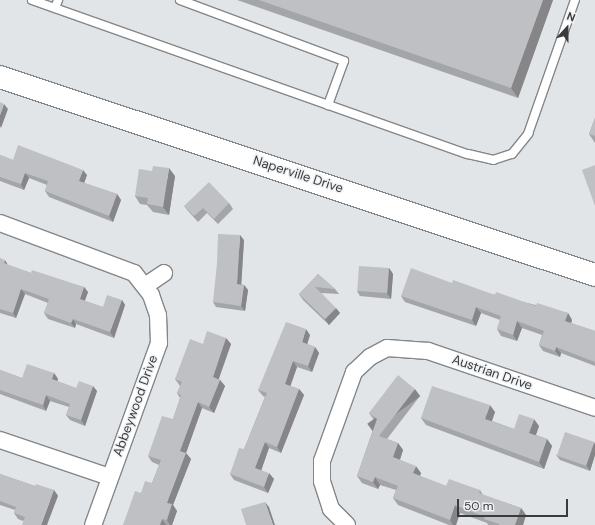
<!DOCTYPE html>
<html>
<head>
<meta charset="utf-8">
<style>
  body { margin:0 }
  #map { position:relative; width:595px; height:525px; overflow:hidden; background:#e2e5e8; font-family:"DM Sans",sans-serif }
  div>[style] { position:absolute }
  .roads { filter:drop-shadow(1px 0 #84878a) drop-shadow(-1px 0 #84878a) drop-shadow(0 1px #84878a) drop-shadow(0 -1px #84878a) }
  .lane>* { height:8px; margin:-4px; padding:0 4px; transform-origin:4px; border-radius:4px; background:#fff }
  .street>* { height:16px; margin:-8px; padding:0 8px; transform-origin:8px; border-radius:8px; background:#fff }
  .secondary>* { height:22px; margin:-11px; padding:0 11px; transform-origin:11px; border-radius:11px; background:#fff }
  .wall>* { inset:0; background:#a4a5a8 }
  .shaded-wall>* { inset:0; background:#868688; transform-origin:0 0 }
  .building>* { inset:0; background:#bfc0c3; transform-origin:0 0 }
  span { translate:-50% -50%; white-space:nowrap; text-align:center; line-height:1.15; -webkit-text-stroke:3px #eff2f5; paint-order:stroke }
  .street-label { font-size:13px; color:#3a3b3c }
  .north { position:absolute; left:547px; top:8px; width:40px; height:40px; -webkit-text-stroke:3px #eff2f5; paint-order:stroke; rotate:21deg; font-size:11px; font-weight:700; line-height:16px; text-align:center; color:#3a3b3c }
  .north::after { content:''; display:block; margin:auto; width:14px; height:18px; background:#3a3b3c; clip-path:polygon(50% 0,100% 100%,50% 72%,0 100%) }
  .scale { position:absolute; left:457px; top:499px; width:111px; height:18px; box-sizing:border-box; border:2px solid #3a3b3c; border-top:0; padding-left:5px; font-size:12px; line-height:14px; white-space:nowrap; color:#3a3b3c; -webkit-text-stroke:3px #eff2f5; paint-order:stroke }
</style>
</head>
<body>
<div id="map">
  <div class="roads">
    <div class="lane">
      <div style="left:32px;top:0;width:462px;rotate:19.5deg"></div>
      <div style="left:468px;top:154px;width:26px;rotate:13deg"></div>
      <div style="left:493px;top:160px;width:20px;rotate:-18deg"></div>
      <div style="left:512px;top:154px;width:26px;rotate:-51deg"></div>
      <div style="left:528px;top:134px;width:142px;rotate:-70.7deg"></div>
      <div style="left:180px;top:0;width:175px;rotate:20.4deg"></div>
      <div style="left:344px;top:61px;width:47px;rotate:110deg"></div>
      <div style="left:55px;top:8px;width:9px;rotate:-69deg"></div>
    </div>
    <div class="street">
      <div style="left:0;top:223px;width:143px;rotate:20.5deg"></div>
      <div style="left:134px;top:273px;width:28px;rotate:52deg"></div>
      <div style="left:151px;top:295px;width:21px;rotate:71deg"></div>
      <div style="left:158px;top:315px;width:28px;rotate:88deg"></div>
      <div style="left:159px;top:343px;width:194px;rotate:109.9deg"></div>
      <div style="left:145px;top:286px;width:23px;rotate:-34deg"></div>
      <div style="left:0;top:440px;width:115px;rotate:18.7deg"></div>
      <div style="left:347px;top:525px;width:23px;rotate:-135deg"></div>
      <div style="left:331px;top:509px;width:29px;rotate:-108deg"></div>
      <div style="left:322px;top:481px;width:20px;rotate:-90deg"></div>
      <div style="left:322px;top:461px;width:95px;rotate:-70.2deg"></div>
      <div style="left:354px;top:372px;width:22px;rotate:-43deg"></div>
      <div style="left:370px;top:357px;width:19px;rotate:-28deg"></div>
      <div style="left:387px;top:348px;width:41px;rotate:4.2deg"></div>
      <div style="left:428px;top:351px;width:176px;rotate:18.8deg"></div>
    </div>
    <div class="secondary">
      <div style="left:0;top:77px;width:627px;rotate:18.41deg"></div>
    </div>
  </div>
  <div class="wall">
    <div style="clip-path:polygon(237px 0,553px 0,518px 98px)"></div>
    <div style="clip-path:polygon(595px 118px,595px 143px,589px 134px)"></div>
    <div style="clip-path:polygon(0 155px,13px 160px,87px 175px,84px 183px,117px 194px,121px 200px,113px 222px,49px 197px,45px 191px,47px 185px,29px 178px,24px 190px,0 181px)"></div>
    <div style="clip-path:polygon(175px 176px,169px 215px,153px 212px,147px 205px,140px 204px,135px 196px)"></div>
    <div style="clip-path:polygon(229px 203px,233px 209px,218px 224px,207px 213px,198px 222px,188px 211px,184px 206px)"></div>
    <div style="clip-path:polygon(244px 240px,241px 284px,244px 285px,248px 290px,245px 311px,216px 307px,213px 302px)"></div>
    <div style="clip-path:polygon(0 258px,8px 265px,31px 273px,84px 287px,88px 292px,85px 301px,103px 307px,122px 300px,125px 305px,114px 338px,76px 324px,75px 328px,48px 319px,44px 313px,48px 303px,25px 294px,16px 318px,0 313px)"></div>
    <div style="clip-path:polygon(389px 268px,393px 274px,391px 299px,360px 296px,357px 291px)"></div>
    <div style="clip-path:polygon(318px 274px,335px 289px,339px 294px,321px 293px,340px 313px,329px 325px,303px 300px,299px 294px)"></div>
    <div style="clip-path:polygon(452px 283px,495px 295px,568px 313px,572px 320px,571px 323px,595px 331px,595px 366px,561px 353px,560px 357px,543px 351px,539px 345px,542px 335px,522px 328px,517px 341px,501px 336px,497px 329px,500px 320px,481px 313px,476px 326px,405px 302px,401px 296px)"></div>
    <div style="clip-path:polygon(310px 335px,307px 344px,315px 347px,319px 353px,312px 372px,297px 367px,290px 386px,299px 389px,304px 395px,281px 453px,269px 448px,261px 470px,274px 479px,268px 493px,234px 480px,230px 474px,244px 449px,265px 397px,263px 396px,258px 390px)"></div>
    <div style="clip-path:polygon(226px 338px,231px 344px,219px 379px,220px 380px,225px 386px,214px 413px,202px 408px,186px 453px,191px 459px,173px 505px,177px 511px,172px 525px,123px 525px,141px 493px,152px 483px,159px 465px,152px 462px,148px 456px,173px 419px,180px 398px,177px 393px,180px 386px,175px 379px,203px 344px)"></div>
    <div style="clip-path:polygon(0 370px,22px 378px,54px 373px,58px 379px,57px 381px,76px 388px,97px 391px,85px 426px,70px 420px,66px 415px,69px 407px,50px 401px,46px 411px,0 394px)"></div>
    <div style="clip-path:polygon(420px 396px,387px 439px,398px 443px,403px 450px,400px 460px,421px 473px,420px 476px,446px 486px,480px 490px,483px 495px,521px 508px,526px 515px,523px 525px,488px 525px,487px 523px,460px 513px,456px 525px,449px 525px,398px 505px,393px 498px,396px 490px,380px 485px,378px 489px,362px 483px,357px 476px,376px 421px,374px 420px,369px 413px)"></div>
    <div style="clip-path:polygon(495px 412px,492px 421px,514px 429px,539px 426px,536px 435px,547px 439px,552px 446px,544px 469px,426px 425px,421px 418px)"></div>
    <div style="clip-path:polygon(595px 444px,595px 455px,590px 471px,560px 460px,556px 455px)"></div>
    <div style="clip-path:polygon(0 474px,35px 486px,54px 490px,58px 496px,23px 521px,18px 519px,14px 513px,15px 510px,0 505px)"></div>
  </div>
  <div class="shaded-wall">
    <div style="clip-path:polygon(543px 0,553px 0,518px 98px,511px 88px)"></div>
    <div style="clip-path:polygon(4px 104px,8px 109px,1px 128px,0 126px,0 115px)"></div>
    <div style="clip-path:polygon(169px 168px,175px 176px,169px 215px,163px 207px)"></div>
    <div style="clip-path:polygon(83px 170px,87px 175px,83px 186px,79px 181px)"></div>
    <div style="clip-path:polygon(25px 173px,29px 178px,24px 190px,21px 184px)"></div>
    <div style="clip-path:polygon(117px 194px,121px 200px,113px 222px,109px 216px)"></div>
    <div style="clip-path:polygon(240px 235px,244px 240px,241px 289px,237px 284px)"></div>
    <div style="clip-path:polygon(5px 260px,8px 265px,4px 263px)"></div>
    <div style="clip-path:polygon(389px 268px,393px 274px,391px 299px,387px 293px)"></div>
    <div style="clip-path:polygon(244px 285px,248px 290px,245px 311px,241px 306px)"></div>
    <div style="clip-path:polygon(84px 287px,88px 292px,83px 305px,80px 299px)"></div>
    <div style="clip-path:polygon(21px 289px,25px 294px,16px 318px,13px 313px)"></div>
    <div style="clip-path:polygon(122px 300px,125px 305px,114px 338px,110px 332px)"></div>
    <div style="clip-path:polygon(476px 307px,481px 313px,476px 326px,472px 320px)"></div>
    <div style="clip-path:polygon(336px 308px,340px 313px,329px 325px,325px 319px)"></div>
    <div style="clip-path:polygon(568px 313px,572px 320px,570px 327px,565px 321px)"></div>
    <div style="clip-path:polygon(73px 319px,76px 324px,75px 328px,71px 323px)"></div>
    <div style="clip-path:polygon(517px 321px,522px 328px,517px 341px,513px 335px)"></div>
    <div style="clip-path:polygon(306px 329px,310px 335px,306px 348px,302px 342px)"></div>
    <div style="clip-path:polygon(226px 338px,231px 344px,217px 383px,213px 377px)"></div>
    <div style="clip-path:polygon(315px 347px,319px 353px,312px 372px,308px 366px)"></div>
    <div style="clip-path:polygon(556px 347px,561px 353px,560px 357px,555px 351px)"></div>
    <div style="clip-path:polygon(293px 361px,297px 367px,289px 390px,285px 384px)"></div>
    <div style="clip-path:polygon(54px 373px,58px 379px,56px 384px,52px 379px)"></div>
    <div style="clip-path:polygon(220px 380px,225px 386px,214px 413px,209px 407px)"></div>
    <div style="clip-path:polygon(93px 386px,97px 391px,85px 426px,81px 420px)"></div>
    <div style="clip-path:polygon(299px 389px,304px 395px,281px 453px,277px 447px)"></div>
    <div style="left:415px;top:389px;width:9px;height:59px;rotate:54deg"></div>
    <div style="clip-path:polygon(46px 395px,50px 401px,46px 411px,43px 405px)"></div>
    <div style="clip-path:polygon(198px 402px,202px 408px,186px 453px,191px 459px,173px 505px,177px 511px,172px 525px,170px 525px,167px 520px,167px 503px,180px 451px)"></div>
    <div style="clip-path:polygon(490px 405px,495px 412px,490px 426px,485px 419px)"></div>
    <div style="clip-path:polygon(534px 419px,539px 426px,534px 440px,529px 433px)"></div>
    <div style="clip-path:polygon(547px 439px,552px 446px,544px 469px,539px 462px)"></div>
    <div style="clip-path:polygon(265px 442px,269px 448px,260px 474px,255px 468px)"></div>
    <div style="clip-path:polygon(594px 442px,595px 444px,595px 455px,590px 471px,586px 465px)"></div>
    <div style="clip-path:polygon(398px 443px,403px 450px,398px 465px,393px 457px)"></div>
    <div style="clip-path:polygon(416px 466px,421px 473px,418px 481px,413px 473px)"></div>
    <div style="clip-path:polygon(269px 473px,274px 479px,268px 493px,264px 487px)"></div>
    <div style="clip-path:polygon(375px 477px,380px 485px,378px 489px,373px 482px)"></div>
    <div style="clip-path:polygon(54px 490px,58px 496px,47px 525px,41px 525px)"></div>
    <div style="clip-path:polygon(265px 502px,269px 507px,275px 525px,273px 525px)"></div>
    <div style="clip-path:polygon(455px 505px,460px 513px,456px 525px,453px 525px,450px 520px)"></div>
    <div style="clip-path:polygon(521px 508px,526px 515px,523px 525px,515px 525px)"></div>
    <div style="clip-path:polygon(162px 519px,166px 525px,160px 525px)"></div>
  </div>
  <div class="building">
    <div style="clip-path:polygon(259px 0,543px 0,511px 88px)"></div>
    <div style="clip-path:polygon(0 102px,4px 104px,0 115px)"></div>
    <div style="clip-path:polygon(595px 118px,595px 136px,589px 134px)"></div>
    <div style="clip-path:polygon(18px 145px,83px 170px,79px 181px,117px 194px,109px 216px,45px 191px,48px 181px,25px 173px,21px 184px,0 177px,0 155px,13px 160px)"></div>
    <div style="clip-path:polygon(595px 165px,595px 206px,582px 170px)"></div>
    <div style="clip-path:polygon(153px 166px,169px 168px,163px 207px,147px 204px,148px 198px,135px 196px,139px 169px,152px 171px)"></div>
    <div style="clip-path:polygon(209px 182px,229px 203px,214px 219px,203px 208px,194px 216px,184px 206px)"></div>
    <div style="clip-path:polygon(218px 234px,240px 235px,237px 284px,244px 285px,241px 306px,213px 302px,217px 263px)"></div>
    <div style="clip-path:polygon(0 258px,5px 260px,4px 263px,31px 273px,32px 270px,84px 287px,80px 299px,103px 307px,107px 295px,122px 300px,110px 332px,73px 319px,71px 323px,44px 313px,49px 299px,21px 289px,13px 313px,0 309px)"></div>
    <div style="left:359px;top:266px;width:30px;height:25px;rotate:4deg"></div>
    <div style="clip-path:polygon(411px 268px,452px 283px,453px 280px,495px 295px,496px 292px,536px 306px,537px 303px,568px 313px,565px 321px,595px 331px,595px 362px,556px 347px,555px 351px,539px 345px,544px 331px,517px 321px,513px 335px,497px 329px,501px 316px,476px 307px,472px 320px,401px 296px)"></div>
    <div style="clip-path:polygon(318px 274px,335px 289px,315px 287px,336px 308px,325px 319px,299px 294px)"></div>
    <div style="clip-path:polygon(286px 322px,306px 329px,302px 342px,315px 347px,308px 366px,293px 361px,285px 384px,299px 389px,277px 447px,265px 442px,255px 468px,269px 473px,264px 487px,230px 474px,239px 448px,244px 449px,267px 393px,258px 390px)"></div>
    <div style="clip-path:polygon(207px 331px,226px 338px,213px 377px,220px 380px,209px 407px,198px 402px,180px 451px,186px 453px,167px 503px,172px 504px,167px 520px,162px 519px,160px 525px,123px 525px,135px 491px,141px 493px,145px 481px,152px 483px,161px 460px,148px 456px,162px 416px,173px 419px,181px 395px,177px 393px,182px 382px,175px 379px,190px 339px,203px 344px)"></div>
    <div style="clip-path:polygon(27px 364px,54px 373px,52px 379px,76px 388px,79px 381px,93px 386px,81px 420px,66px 415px,70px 404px,46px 395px,43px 405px,0 390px,0 370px,22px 378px)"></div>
    <div style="clip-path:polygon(398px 375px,415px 389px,379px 436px,398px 443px,393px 457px,416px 466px,413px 473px,446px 486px,449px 479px,480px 490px,479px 493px,521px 508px,515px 525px,499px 525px,499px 524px,484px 519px,485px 517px,455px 505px,450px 520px,393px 498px,398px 486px,375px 477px,373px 482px,357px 476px,377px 419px,369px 413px)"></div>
    <div style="clip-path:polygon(432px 386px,490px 405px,485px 419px,514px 429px,519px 414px,534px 419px,529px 433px,547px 439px,539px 462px,421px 418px)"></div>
    <div style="left:565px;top:432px;width:31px;height:25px;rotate:19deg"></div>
    <div style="clip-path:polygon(0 474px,35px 486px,36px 484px,54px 490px,41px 525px,22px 525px,25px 517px,14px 513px,16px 507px,0 501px)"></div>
    <div style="clip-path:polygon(265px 502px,273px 525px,246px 525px,241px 509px)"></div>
  </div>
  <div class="street-label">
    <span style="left:298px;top:175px;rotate:18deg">Naperville Drive</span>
    <span style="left:492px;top:373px;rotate:19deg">Austrian Drive</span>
    <span style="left:136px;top:406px;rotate:-70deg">Abbeywood Drive</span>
  </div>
  <div class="north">N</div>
  <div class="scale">50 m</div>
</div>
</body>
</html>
